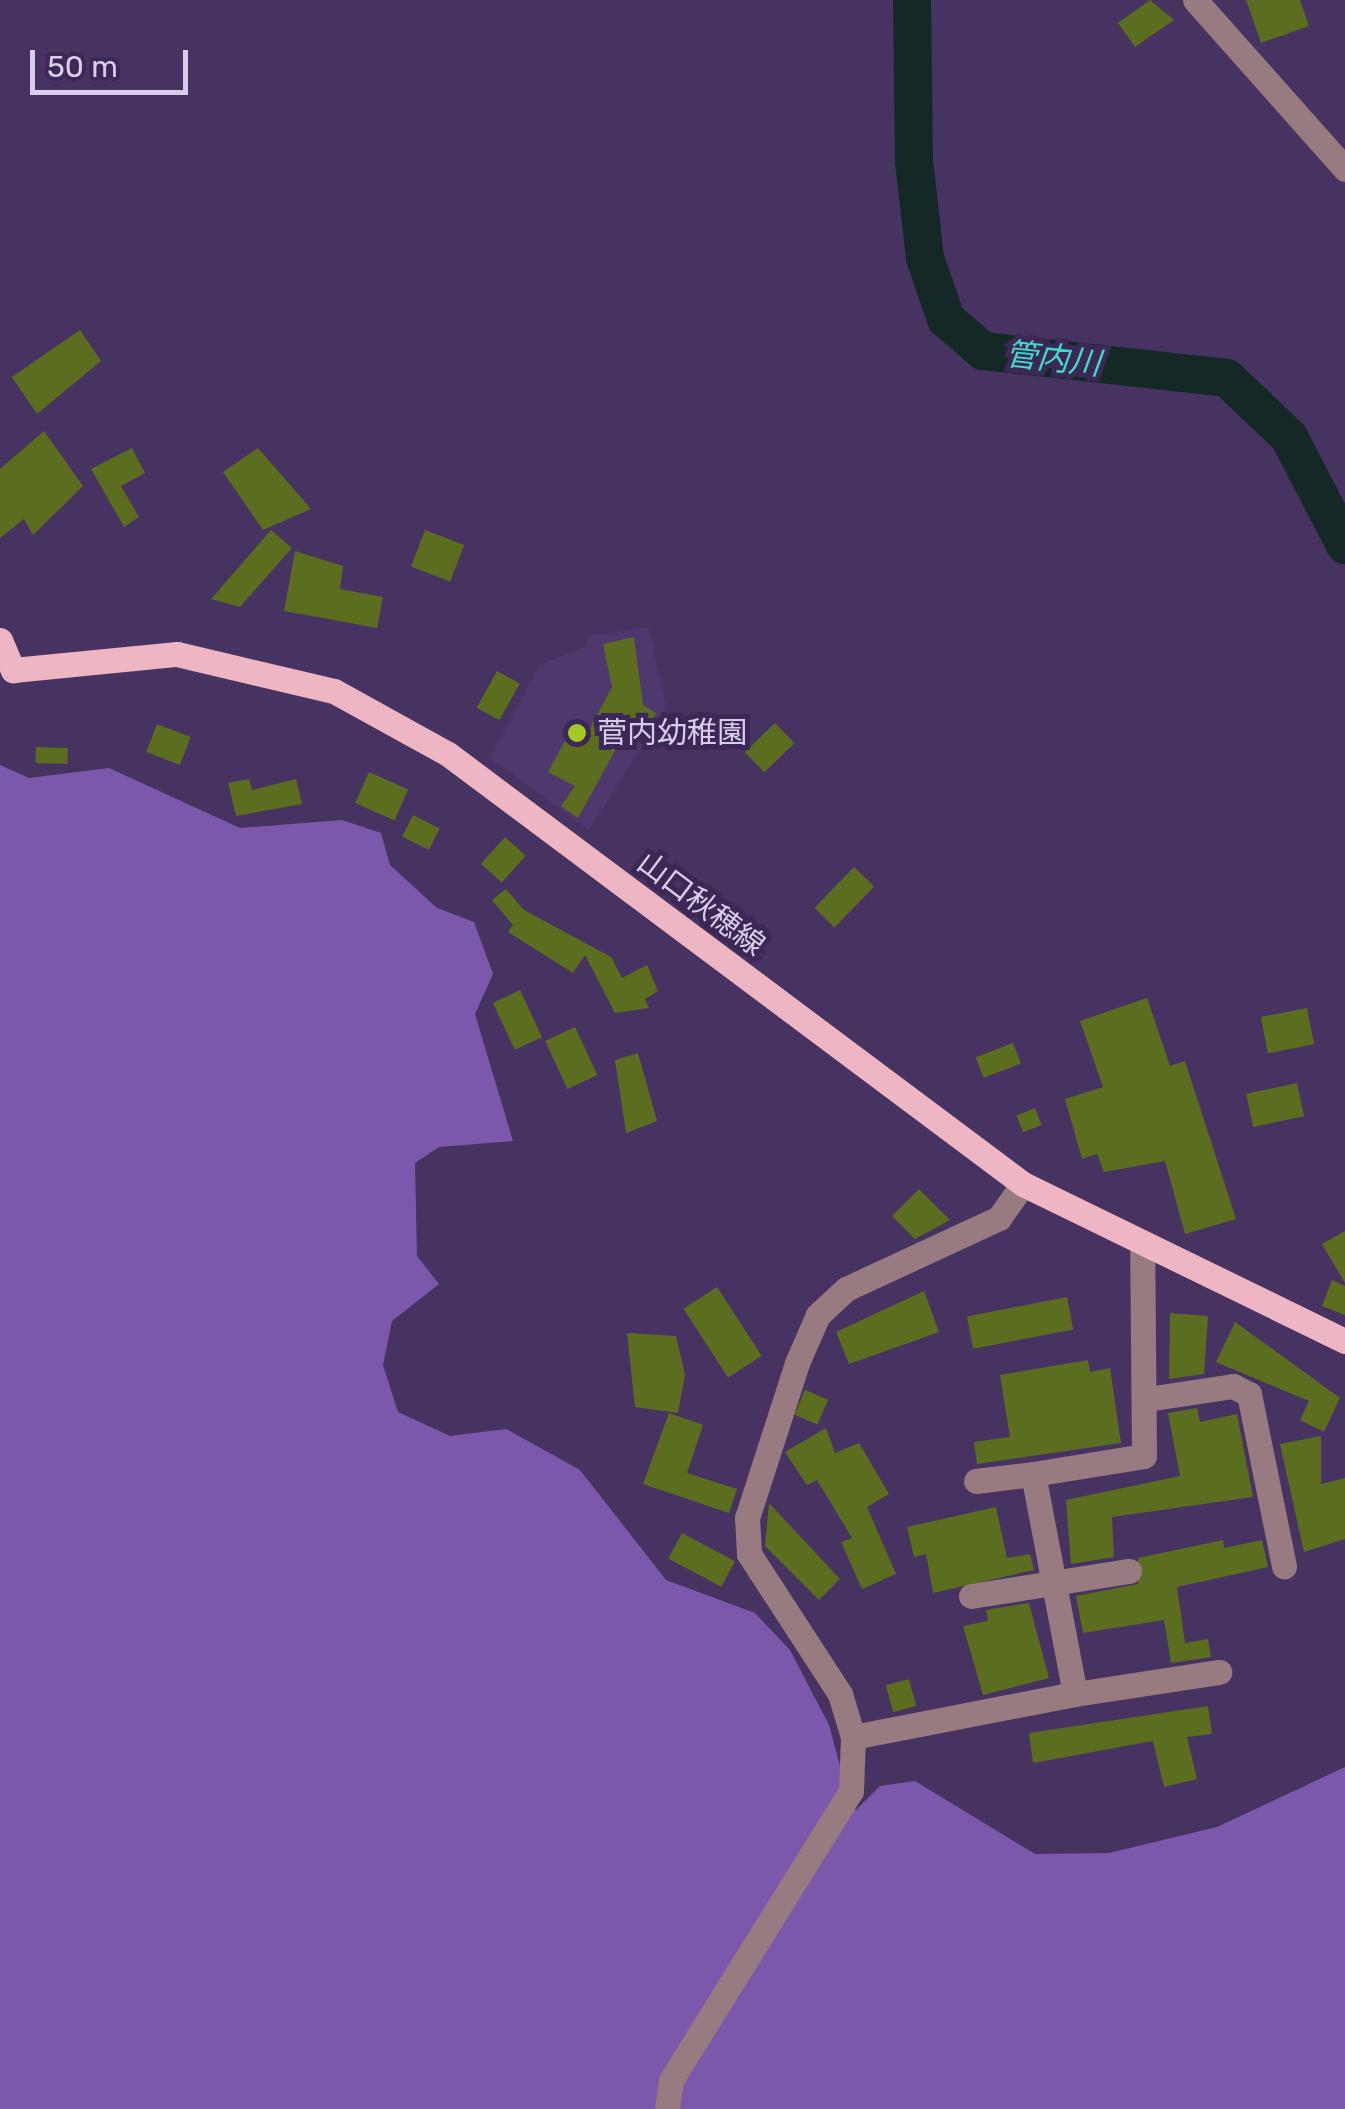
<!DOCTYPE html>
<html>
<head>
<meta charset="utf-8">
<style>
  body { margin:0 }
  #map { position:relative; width:1345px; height:2109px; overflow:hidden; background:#463361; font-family:Rubik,"Noto Sans JP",sans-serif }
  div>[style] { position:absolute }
  .built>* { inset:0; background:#4f386d }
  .forest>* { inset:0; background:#7c58ac }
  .river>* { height:38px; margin:-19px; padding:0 19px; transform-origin:19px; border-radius:19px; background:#142825 }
  .building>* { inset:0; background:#5b6e1f; transform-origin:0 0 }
  .minor>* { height:25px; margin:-12.5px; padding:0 12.5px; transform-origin:12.5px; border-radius:12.5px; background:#977b81 }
  .major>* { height:25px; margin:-12.5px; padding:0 12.5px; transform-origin:12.5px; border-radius:12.5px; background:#eeb5c3 }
  .dots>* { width:28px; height:28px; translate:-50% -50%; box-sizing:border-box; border:5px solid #3c2856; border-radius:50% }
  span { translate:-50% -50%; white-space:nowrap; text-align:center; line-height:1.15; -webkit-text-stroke:10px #3c2856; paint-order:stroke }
  .poi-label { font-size:30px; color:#d8ceea }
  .left { translate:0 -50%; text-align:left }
  .street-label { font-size:30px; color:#d8ceea }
  .water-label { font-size:32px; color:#40dbc7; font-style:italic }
  .scale { position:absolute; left:30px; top:50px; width:158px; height:45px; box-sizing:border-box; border:5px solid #d8ceea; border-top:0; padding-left:12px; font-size:30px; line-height:35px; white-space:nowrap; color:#d8ceea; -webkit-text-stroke:8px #3c2856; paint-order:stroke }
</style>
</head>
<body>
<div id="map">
  <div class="built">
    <div style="clip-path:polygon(649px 627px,666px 708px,589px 830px,490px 758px,539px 665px,588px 646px,586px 637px)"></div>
  </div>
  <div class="forest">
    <div style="clip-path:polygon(0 765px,29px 778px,109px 768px,240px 828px,342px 820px,381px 833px,390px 865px,437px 908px,474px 922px,493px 974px,475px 1014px,513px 1141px,439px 1147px,415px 1163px,417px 1256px,439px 1284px,392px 1321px,383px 1365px,398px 1412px,450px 1436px,506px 1429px,580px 1470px,666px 1580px,755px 1613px,790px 1650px,829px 1725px,842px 1773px,837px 1800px,856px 1810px,880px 1786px,915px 1781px,1035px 1854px,1109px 1853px,1217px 1827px,1345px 1767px,1345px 2109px,0 2109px)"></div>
  </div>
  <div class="river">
    <div style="left:912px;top:0;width:161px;rotate:89.3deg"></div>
    <div style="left:914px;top:161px;width:98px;rotate:83.5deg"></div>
    <div style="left:925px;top:258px;width:65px;rotate:71deg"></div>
    <div style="left:946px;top:319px;width:49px;rotate:40.9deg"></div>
    <div style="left:983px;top:351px;width:245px;rotate:6.3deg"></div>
    <div style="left:1227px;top:378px;width:86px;rotate:43.6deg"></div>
    <div style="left:1289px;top:437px;width:122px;rotate:62.6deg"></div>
  </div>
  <div class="building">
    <div style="clip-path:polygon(1150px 0,1174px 20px,1135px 47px,1118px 23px)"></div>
    <div style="clip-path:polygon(1246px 0,1300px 0,1309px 26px,1261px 43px)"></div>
    <div style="clip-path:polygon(80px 330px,101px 361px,37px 414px,12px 377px)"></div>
    <div style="clip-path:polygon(44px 431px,83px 486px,33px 535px,24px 519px,0 538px,0 469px)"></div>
    <div style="clip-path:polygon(132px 448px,145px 473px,121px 486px,139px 517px,124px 527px,91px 469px)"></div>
    <div style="clip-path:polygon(258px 448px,311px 509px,263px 530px,223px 472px)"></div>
    <div style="clip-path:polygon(271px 530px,292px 548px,240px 607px,211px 599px)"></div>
    <div style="left:425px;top:530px;width:42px;height:39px;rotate:21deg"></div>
    <div style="clip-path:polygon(295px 551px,343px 566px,340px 589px,383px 597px,377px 628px,284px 611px)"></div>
    <div style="clip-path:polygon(634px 637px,643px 705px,656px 713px,645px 734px,629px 725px,578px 818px,561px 806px,575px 786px,548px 772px,566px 739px,581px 745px,612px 687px,603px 644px)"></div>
    <div style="left:497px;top:671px;width:26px;height:42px;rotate:29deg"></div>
    <div style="left:775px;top:723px;width:28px;height:42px;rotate:46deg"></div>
    <div style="left:157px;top:724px;width:36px;height:30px;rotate:21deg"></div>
    <div style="left:36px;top:747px;width:32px;height:16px;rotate:2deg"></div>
    <div style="left:369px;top:772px;width:43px;height:34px;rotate:24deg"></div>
    <div style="clip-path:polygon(249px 779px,252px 790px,296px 779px,302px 804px,236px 816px,228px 783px)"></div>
    <div style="left:413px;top:815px;width:30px;height:24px;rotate:27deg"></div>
    <div style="left:505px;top:837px;width:28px;height:36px;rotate:42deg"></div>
    <div style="left:854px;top:867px;width:28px;height:57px;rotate:44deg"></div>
    <div style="clip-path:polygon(506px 889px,524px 910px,611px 957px,622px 978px,647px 965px,658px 991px,645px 999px,649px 1008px,615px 1013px,585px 955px,573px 973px,508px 932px,513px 925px,492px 900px)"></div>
    <div style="left:520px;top:990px;width:52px;height:30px;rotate:65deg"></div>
    <div style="clip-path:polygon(1147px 998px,1170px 1066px,1185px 1061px,1236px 1219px,1185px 1234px,1165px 1161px,1104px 1172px,1097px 1154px,1082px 1159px,1065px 1099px,1103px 1087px,1080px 1021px)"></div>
    <div style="left:1307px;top:1008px;width:37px;height:47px;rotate:79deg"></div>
    <div style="left:575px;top:1027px;width:53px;height:33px;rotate:65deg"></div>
    <div style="left:1013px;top:1043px;width:22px;height:40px;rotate:69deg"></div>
    <div style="clip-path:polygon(638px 1053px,657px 1121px,626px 1133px,615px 1060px)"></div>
    <div style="left:1297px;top:1083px;width:34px;height:52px;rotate:78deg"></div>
    <div style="left:1035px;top:1108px;width:18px;height:20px;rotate:68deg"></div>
    <div style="clip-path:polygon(919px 1189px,950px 1220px,915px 1239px,892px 1216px)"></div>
    <div style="clip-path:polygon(1345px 1231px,1345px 1283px,1322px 1244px)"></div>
    <div style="clip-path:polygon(1332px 1280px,1345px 1286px,1345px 1315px,1322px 1306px)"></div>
    <div style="left:717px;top:1287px;width:82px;height:40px;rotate:57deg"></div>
    <div style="clip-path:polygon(924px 1291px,939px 1332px,849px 1364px,836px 1332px)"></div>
    <div style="left:1067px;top:1297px;width:33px;height:102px;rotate:79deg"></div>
    <div style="clip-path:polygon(1170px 1313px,1208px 1316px,1204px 1374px,1169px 1379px)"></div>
    <div style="clip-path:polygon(1235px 1322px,1340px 1398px,1324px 1432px,1300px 1420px,1309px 1401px,1216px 1362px)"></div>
    <div style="clip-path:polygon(627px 1333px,676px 1336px,685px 1375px,678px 1413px,635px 1407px)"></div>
    <div style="clip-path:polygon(1088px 1360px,1090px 1372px,1110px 1368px,1121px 1443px,977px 1464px,974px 1442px,1010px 1437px,1000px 1375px)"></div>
    <div style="left:805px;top:1390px;width:25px;height:27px;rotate:23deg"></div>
    <div style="clip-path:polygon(1197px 1408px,1200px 1422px,1237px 1414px,1253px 1497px,1112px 1517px,1114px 1557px,1071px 1564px,1066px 1500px,1180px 1476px,1168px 1413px)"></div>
    <div style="clip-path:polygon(669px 1413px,703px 1425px,687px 1473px,737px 1489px,729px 1513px,643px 1484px)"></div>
    <div style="clip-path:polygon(826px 1428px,835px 1453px,859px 1443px,889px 1494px,867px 1507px,896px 1574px,862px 1589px,841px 1542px,852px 1538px,817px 1480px,807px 1485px,785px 1452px)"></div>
    <div style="clip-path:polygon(1321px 1436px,1321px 1484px,1345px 1478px,1345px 1539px,1304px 1552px,1280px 1444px)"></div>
    <div style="clip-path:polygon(769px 1503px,840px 1579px,819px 1600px,765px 1546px)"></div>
    <div style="clip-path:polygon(996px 1507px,1007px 1558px,1030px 1554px,1034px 1570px,933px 1593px,926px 1554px,914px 1557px,907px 1527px)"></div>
    <div style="left:682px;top:1533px;width:60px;height:29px;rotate:28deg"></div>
    <div style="clip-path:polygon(1223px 1540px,1224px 1548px,1262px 1540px,1268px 1567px,1177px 1587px,1185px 1643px,1208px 1639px,1211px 1657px,1171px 1663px,1164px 1620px,1083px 1633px,1076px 1596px,1138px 1584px,1138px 1558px)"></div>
    <div style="clip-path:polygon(1029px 1603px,1049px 1678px,983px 1695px,963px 1626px,988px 1621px,986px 1610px)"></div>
    <div style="left:909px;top:1679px;width:28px;height:24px;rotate:75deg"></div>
    <div style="clip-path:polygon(1208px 1706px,1212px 1734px,1187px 1737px,1197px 1779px,1164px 1787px,1153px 1741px,1033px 1763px,1029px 1733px)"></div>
  </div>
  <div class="minor">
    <div style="left:1195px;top:0;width:226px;rotate:48.4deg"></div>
    <div style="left:1147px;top:1399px;width:87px;rotate:-8.6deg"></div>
    <div style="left:1233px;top:1386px;width:18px;rotate:27deg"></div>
    <div style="left:1249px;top:1394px;width:176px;rotate:78.5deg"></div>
    <div style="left:976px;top:1481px;width:57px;rotate:-7deg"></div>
    <div style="left:971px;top:1596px;width:160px;rotate:-9deg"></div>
    <div style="left:1075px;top:1694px;width:146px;rotate:-8.7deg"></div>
    <div style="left:853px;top:1737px;width:226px;rotate:-11deg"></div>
    <div style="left:1075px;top:1694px;width:224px;rotate:-100.8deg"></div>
    <div style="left:1033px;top:1474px;width:112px;rotate:-9.2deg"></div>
    <div style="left:1144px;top:1456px;width:209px;rotate:-90.5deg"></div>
    <div style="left:667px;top:2109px;width:29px;rotate:-82deg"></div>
    <div style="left:671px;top:2080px;width:340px;rotate:-58.1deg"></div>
    <div style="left:851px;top:1791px;width:54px;rotate:-87.9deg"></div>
    <div style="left:853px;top:1737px;width:45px;rotate:-106.8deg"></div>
    <div style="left:840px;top:1694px;width:167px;rotate:-123deg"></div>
    <div style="left:749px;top:1554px;width:36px;rotate:-93deg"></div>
    <div style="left:747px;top:1518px;width:163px;rotate:-72.1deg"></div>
    <div style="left:797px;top:1363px;width:52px;rotate:-66.4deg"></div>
    <div style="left:818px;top:1315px;width:38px;rotate:-43deg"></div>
    <div style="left:846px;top:1289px;width:169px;rotate:-24.9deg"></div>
    <div style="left:999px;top:1218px;width:42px;rotate:-54.8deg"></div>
  </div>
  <div class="major">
    <div style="left:0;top:640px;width:33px;rotate:67deg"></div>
    <div style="left:13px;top:670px;width:165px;rotate:-5.6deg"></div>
    <div style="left:177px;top:654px;width:161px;rotate:13.3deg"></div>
    <div style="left:334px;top:691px;width:130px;rotate:28.9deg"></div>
    <div style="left:448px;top:754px;width:718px;rotate:36.79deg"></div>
    <div style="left:1023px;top:1184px;width:358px;rotate:26deg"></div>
  </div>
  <div class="dots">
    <div style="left:577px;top:733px;background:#a4c824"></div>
  </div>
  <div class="poi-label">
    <span class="left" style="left:597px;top:733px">菅内幼稚園</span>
  </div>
  <div class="street-label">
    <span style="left:701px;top:904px;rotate:37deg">山口秋穂線</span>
  </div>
  <div class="water-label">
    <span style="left:1053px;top:359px;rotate:6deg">管内川</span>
  </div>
  <div class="scale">50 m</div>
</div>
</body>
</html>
